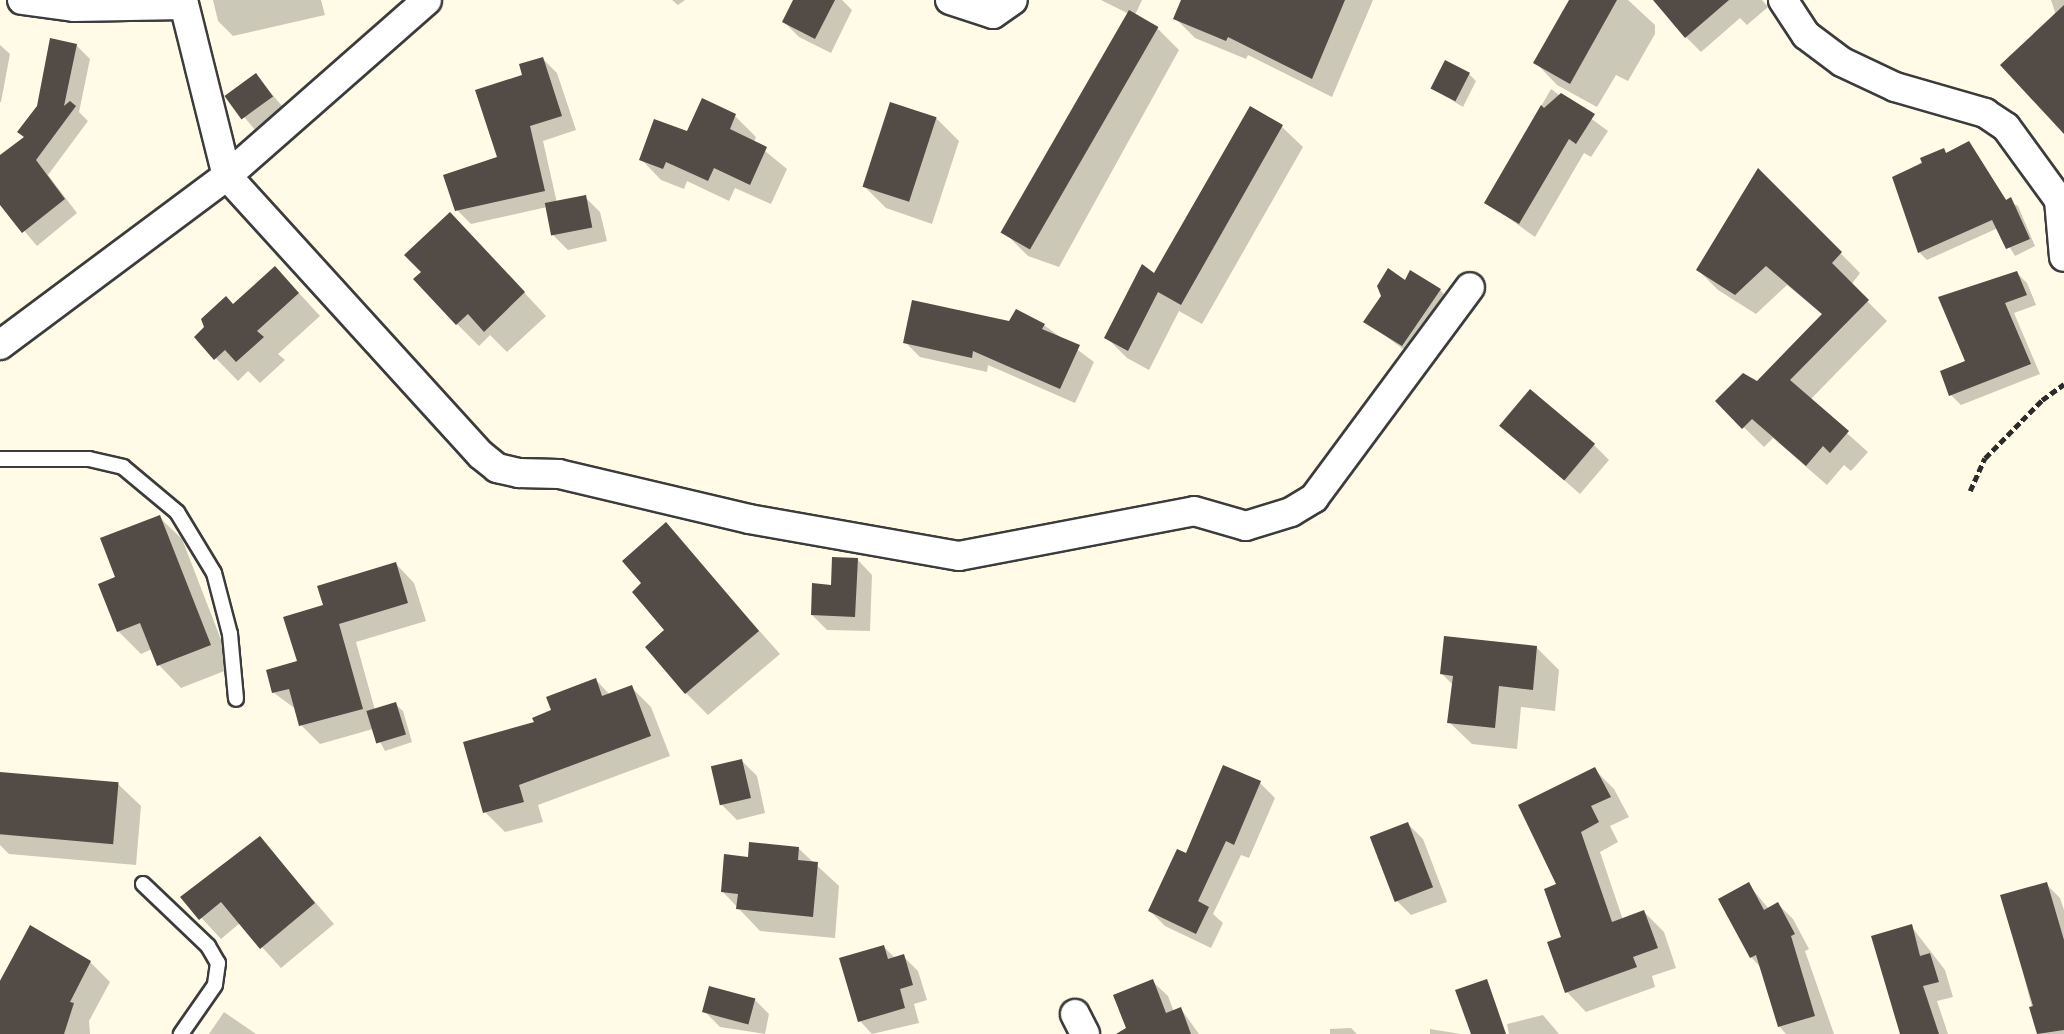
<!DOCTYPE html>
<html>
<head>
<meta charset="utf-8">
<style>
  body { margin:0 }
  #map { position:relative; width:2064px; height:1034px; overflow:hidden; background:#fffbe6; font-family:"Source Serif 4",serif }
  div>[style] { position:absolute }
  .shadow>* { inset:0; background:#0003; transform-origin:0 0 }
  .building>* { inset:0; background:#534b45; transform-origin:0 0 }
  .path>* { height:4.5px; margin-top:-2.25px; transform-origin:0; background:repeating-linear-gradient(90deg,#2b2b2b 0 7px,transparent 0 10.5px) }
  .roads { filter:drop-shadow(2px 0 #3c3c3c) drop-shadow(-2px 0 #3c3c3c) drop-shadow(0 2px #3c3c3c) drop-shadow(0 -2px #3c3c3c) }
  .lane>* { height:14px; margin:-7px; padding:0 7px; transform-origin:7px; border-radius:7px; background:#fff }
  .street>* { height:28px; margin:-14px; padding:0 14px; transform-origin:14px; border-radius:14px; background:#fff }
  span { translate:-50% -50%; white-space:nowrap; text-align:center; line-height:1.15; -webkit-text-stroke:7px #fff; paint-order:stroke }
</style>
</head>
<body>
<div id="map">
  <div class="shadow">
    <div style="clip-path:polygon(213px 0,321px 0,325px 15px,233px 36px,218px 21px)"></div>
    <div style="clip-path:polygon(672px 0,685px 0,678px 5px)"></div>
    <div style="clip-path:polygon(795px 0,842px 0,852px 10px,831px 53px,799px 37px,784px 22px)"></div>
    <div style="clip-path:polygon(1101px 0,1142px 0,1135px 15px,1157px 28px,1179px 50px,1059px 267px,1028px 256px,1006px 234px,1129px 14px)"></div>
    <div style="clip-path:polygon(1183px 0,1373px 0,1332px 97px,1248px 55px,1246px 59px,1195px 38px,1175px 18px)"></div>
    <div style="clip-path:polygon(1571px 0,1628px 0,1655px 25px,1655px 34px,1628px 81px,1616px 75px,1597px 107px,1557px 85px,1535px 62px)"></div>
    <div style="clip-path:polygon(1672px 0,1762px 0,1768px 7px,1747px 25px,1740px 18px,1701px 52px,1686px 37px)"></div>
    <div style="clip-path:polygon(2051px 0,2064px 0,2064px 131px,2056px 15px)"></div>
    <div style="clip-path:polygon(0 45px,10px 54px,1px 102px,0 102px)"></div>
    <div style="clip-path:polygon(76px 45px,90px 59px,79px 112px,88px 121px,48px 175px,77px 213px,37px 246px,0 202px,0 157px,26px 138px,38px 107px)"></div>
    <div style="clip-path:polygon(543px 59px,557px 73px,576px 130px,543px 141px,557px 203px,585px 197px,600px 212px,607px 241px,568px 250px,553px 235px,547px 207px,471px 224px,457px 210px,499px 158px)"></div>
    <div style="clip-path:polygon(1469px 74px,1476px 81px,1463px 107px,1433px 89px)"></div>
    <div style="left:256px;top:75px;width:47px;height:36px;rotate:50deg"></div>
    <div style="clip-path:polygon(1551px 89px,1608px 131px,1591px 157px,1584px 153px,1535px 237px,1486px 202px)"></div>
    <div style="clip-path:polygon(702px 101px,735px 116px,756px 137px,754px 142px,787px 169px,771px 204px,735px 188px,729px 201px,687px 181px,684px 189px,661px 180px,641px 159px,688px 133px)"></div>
    <div style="clip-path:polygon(891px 104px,937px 119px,959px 141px,932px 224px,886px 208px,864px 186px)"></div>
    <div style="clip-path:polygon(1250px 108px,1282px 127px,1303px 147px,1202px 324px,1179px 311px,1149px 370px,1127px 358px,1106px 337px,1155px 275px)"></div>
    <div style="clip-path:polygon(1969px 143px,2007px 201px,2018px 206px,2035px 246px,2015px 256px,1998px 228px,1927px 260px,1919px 252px,1894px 178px,1943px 150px,1947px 154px)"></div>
    <div style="clip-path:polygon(1759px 171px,1860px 273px,1851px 285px,1887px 321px,1810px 400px,1868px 452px,1851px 471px,1844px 465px,1827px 485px,1773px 438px,1764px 447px,1717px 401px,1757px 383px,1823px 315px,1787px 285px,1756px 314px,1718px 290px,1698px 270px)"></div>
    <div style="clip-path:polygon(472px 236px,546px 316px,507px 352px,490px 335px,479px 346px,457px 324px)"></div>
    <div style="clip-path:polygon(2017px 273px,2027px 283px,2036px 305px,2014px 313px,2040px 374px,1961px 405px,1951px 395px)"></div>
    <div style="clip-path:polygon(1440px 290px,1455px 305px,1418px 360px,1365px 321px)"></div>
    <div style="clip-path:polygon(297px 291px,320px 316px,278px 354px,285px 360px,260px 383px,248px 371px,238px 381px,196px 338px,233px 306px)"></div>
    <div style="clip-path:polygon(1010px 323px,1044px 325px,1094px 362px,1075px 403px,988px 365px,987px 372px,920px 357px,905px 342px)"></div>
    <div style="clip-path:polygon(1501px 425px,1594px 445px,1609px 460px,1580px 494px)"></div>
    <div style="clip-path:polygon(159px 517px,182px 539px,232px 668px,181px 688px,159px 665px,152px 649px,141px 654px,118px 631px,117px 578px)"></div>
    <div style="clip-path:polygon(666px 525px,780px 654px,708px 715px,686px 693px,667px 630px,644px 584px)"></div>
    <div style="clip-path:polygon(857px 559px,872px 575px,870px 631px,827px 630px,812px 615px)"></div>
    <div style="clip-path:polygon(396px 564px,414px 583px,426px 621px,356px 642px,375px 710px,395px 704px,403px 711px,412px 742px,385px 751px,373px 729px,320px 744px,301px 725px,297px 710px,274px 693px,268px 671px,299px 662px,325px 606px)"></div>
    <div style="clip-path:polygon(1536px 647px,1559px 670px,1555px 711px,1521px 707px,1517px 749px,1472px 744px,1449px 722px,1453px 685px,1442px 674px)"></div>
    <div style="clip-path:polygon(596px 680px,610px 695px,631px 687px,651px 707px,670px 756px,538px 805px,543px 822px,505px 832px,485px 812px,536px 724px)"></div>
    <div style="clip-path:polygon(742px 761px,757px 776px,765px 813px,737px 820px,722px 805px)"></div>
    <div style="clip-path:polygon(1224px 767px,1260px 783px,1275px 798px,1249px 858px,1241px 855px,1213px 914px,1223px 923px,1211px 948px,1165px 926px,1150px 911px,1187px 856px)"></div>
    <div style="clip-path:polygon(1594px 769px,1614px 789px,1629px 817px,1610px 826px,1618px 842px,1600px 852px,1623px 920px,1644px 912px,1664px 932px,1676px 968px,1652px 976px,1655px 987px,1586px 1012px,1567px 992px,1559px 885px)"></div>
    <div style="clip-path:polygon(0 774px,118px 784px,141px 806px,136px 865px,9px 854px,0 845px)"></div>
    <div style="clip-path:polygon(1408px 824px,1423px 839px,1447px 902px,1411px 915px,1396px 900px)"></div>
    <div style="clip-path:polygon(260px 838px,334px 924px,281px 968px,240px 923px,221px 939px,183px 898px)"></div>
    <div style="clip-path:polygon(798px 848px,839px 886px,835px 938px,760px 931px,722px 891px,750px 859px)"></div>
    <div style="clip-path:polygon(2046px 884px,2060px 898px,2064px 910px,2064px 1034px,2039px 1034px,2003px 897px)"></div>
    <div style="clip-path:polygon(1749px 885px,1769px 909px,1778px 904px,1793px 919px,1809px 949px,1805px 951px,1834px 1034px,1786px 1034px,1779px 1026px,1762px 969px,1751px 957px)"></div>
    <div style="clip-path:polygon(1911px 926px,1945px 970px,1953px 997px,1937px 1001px,1948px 1034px,1902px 1034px)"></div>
    <div style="clip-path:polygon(31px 928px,90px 962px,110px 982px,89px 1021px,90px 1034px,0 1034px,0 980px)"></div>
    <div style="clip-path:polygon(884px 947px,896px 959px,903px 956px,918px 971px,927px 1000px,914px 1004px,919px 1023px,872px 1034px,860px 1021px)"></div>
    <div style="clip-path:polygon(1152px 981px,1168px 996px,1174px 1012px,1181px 1009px,1199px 1034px,1130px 1034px)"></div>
    <div style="clip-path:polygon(754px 999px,769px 1014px,765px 1034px,720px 1027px,705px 1012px)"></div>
    <div style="clip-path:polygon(224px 1012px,256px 1034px,209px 1034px)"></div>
    <div style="clip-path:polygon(1543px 1015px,1559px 1034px,1509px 1034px,1507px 1024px)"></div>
    <div style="clip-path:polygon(1351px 1028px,1357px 1034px,1330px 1034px,1330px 1029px)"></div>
    <div style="clip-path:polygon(1430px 1029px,1461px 1034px,1430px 1034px)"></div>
  </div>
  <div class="building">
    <div style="clip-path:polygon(793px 0,835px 0,815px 39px,782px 22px)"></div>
    <div style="clip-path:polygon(1181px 0,1345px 0,1312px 79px,1228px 37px,1226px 41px,1173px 19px)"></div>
    <div style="clip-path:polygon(1569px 0,1617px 0,1570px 84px,1533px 63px)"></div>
    <div style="clip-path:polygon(1653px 0,1729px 0,1685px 38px)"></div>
    <div style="clip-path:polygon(2064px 5px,2064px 134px,2000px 65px)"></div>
    <div style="left:1129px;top:10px;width:34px;height:257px;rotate:30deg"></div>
    <div style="clip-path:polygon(50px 38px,77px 44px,64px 106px,70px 101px,76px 106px,36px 160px,65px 199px,22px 233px,0 205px,0 155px,24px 137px,17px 132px,37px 106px)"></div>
    <div style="clip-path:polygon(543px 57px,562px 116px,530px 126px,545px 191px,455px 211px,443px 175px,497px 157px,475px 90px,522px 75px,519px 64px)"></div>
    <div style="left:1445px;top:60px;width:28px;height:32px;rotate:27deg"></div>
    <div style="left:256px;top:73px;width:29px;height:39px;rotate:54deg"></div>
    <div style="clip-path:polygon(1561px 93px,1595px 114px,1576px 144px,1569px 139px,1519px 224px,1484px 203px,1541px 105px,1544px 108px)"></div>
    <div style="clip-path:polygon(702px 98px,736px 114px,730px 129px,767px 147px,750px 185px,714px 168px,708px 181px,666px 162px,663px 169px,639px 160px,654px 119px,687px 131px)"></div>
    <div style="left:890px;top:102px;width:49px;height:89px;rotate:18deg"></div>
    <div style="clip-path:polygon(1250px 106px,1283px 125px,1181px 305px,1158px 292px,1128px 351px,1104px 338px,1142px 264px,1154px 273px)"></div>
    <div style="clip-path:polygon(1969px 141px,2006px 200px,2011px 197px,2030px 239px,2006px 249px,1992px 220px,1918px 253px,1892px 177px,1922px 163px,1920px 158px,1944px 148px,1946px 153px)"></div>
    <div style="clip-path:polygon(1758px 168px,1842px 252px,1832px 263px,1869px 300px,1790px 380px,1849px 431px,1830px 453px,1823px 446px,1806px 466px,1752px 419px,1742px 429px,1715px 401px,1743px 373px,1757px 381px,1822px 314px,1766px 266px,1735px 295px,1696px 270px)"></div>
    <div style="left:586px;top:195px;width:33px;height:42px;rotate:79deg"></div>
    <div style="clip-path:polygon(450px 212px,525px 292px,484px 332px,468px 314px,456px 325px,413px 279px,421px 272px,404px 255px)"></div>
    <div style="clip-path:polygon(275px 266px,299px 293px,257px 331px,264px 337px,236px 362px,225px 350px,214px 360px,194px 337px,204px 327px,201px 319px,226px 296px,233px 304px)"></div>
    <div style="clip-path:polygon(1388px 268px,1405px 280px,1410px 270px,1441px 289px,1402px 346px,1363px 322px,1381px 296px,1377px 286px)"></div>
    <div style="clip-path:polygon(2017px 271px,2027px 295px,2005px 303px,2031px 364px,1949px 396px,1940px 371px,1965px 361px,1938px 297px)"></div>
    <div style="clip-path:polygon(912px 300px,1009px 321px,1016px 309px,1045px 324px,1042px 329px,1080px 345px,1060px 389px,973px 351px,972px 358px,903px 343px)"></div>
    <div style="left:1530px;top:389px;width:85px;height:48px;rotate:40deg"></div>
    <div style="clip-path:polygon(160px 515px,211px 645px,157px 666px,140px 623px,117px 632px,98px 584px,115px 577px,100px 538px)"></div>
    <div style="clip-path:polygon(666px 522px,759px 631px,685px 694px,645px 647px,664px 630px,632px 592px,641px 583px,622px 561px)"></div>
    <div style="clip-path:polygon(832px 557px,858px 558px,855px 617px,811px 615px,812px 583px,831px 585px)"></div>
    <div style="clip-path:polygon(396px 562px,408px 603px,339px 624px,363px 709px,299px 726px,289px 689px,272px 693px,266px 670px,297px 661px,283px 617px,323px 605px,317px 586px)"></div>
    <div style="clip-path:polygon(1444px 636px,1537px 646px,1533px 690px,1499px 686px,1495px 728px,1447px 723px,1453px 676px,1440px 674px)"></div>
    <div style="clip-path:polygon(596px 678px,602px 696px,632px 685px,651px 736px,519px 785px,524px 802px,483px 813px,463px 742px,534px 722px,532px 718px,551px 710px,546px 697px)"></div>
    <div style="left:396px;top:702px;width:34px;height:31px;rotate:73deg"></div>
    <div style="left:742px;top:759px;width:40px;height:32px;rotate:77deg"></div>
    <div style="clip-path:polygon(1223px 765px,1261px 781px,1234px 845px,1226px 841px,1198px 901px,1209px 907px,1196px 934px,1148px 911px,1177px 849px,1186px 853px)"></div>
    <div style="clip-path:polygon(1595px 767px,1611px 797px,1591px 806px,1599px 822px,1581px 832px,1612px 922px,1644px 910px,1658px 948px,1633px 957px,1637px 967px,1565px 993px,1547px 942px,1561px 937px,1544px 889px,1556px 884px,1518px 805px)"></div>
    <div style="left:0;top:772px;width:119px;height:62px;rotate:5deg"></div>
    <div style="left:1408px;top:822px;width:70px;height:41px;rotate:69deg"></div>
    <div style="clip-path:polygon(260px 836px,315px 903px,260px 949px,221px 902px,199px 920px,180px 897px)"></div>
    <div style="clip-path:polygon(749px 842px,799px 847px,798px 860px,818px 862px,813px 917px,736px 909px,738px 894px,721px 892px,724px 854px,748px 857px)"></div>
    <div style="clip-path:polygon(1749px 882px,1764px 910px,1778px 902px,1795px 934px,1791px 936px,1815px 1016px,1778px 1027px,1756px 955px,1750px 958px,1718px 899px)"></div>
    <div style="clip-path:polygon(2047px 882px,2064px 940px,2064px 1030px,2037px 1034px,2029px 1007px,2033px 1006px,2000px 895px)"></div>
    <div style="clip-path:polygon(1912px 924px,1920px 956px,1930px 953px,1939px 982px,1923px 986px,1939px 1034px,1900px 1034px,1871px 936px)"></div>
    <div style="clip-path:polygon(30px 925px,91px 961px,70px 1002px,74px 1003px,64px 1034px,0 1034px,0 981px)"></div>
    <div style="clip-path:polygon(884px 945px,888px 959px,904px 954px,913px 985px,900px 989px,905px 1008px,858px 1022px,839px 958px)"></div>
    <div style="clip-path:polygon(1153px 979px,1166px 1013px,1181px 1007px,1191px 1034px,1116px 1034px,1126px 1028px,1113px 995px)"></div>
    <div style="clip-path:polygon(1487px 979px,1506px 1034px,1471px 1034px,1455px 990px)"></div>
    <div style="left:709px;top:986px;width:48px;height:27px;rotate:15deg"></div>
  </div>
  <div class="path">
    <div style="left:1970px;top:491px;width:36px;rotate:-66deg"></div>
    <div style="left:1985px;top:458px;width:81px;rotate:-45.5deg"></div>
    <div style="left:2042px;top:400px;width:27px;rotate:-36deg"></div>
  </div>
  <div class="roads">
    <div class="lane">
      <div style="left:0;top:459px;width:89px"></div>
      <div style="left:89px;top:459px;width:35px;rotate:13deg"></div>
      <div style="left:123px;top:467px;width:70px;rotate:39.8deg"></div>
      <div style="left:177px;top:512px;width:71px;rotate:58.8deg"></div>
      <div style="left:214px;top:573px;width:63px;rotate:75.3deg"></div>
      <div style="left:230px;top:634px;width:65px;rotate:84.7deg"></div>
      <div style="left:143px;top:884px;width:90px;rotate:43.6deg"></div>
      <div style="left:208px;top:946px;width:20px;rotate:60deg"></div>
      <div style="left:218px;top:963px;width:22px;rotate:98deg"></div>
      <div style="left:215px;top:985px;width:60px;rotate:124.8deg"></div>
    </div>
    <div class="street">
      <div style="left:22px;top:0;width:52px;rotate:7.7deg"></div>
      <div style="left:74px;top:7px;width:110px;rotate:-1deg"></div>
      <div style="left:183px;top:0;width:181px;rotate:76deg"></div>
      <div style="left:227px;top:176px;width:377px;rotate:47.7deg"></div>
      <div style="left:481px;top:455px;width:21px;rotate:39deg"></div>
      <div style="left:497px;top:468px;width:23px;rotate:13deg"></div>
      <div style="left:519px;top:473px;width:40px;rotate:1.4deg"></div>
      <div style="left:559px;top:474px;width:195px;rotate:13.3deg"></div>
      <div style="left:749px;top:519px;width:213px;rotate:10deg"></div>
      <div style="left:959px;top:556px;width:239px;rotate:-10.8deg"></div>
      <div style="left:1194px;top:511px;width:54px;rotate:16.1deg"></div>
      <div style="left:1246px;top:526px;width:47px;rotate:-17.3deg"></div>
      <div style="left:1291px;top:512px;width:27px;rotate:-31deg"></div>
      <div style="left:1314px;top:498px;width:262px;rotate:-53.5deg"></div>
      <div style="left:950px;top:0;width:45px;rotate:18deg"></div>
      <div style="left:993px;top:14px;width:24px;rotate:-35deg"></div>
      <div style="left:1783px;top:0;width:42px;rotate:56.7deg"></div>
      <div style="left:1806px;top:35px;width:45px;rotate:36.9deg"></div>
      <div style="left:1842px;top:62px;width:59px;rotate:25.3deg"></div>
      <div style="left:1895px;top:87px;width:94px;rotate:16.1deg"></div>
      <div style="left:1985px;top:113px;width:25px;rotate:34deg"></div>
      <div style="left:2006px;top:127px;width:90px;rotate:54deg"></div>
      <div style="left:2059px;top:200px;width:57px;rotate:85deg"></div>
      <div style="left:0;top:345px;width:283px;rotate:-36.7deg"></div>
      <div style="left:227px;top:176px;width:266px;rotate:-41.3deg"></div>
      <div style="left:1075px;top:1014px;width:22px;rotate:63deg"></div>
    </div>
  </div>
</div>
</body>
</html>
